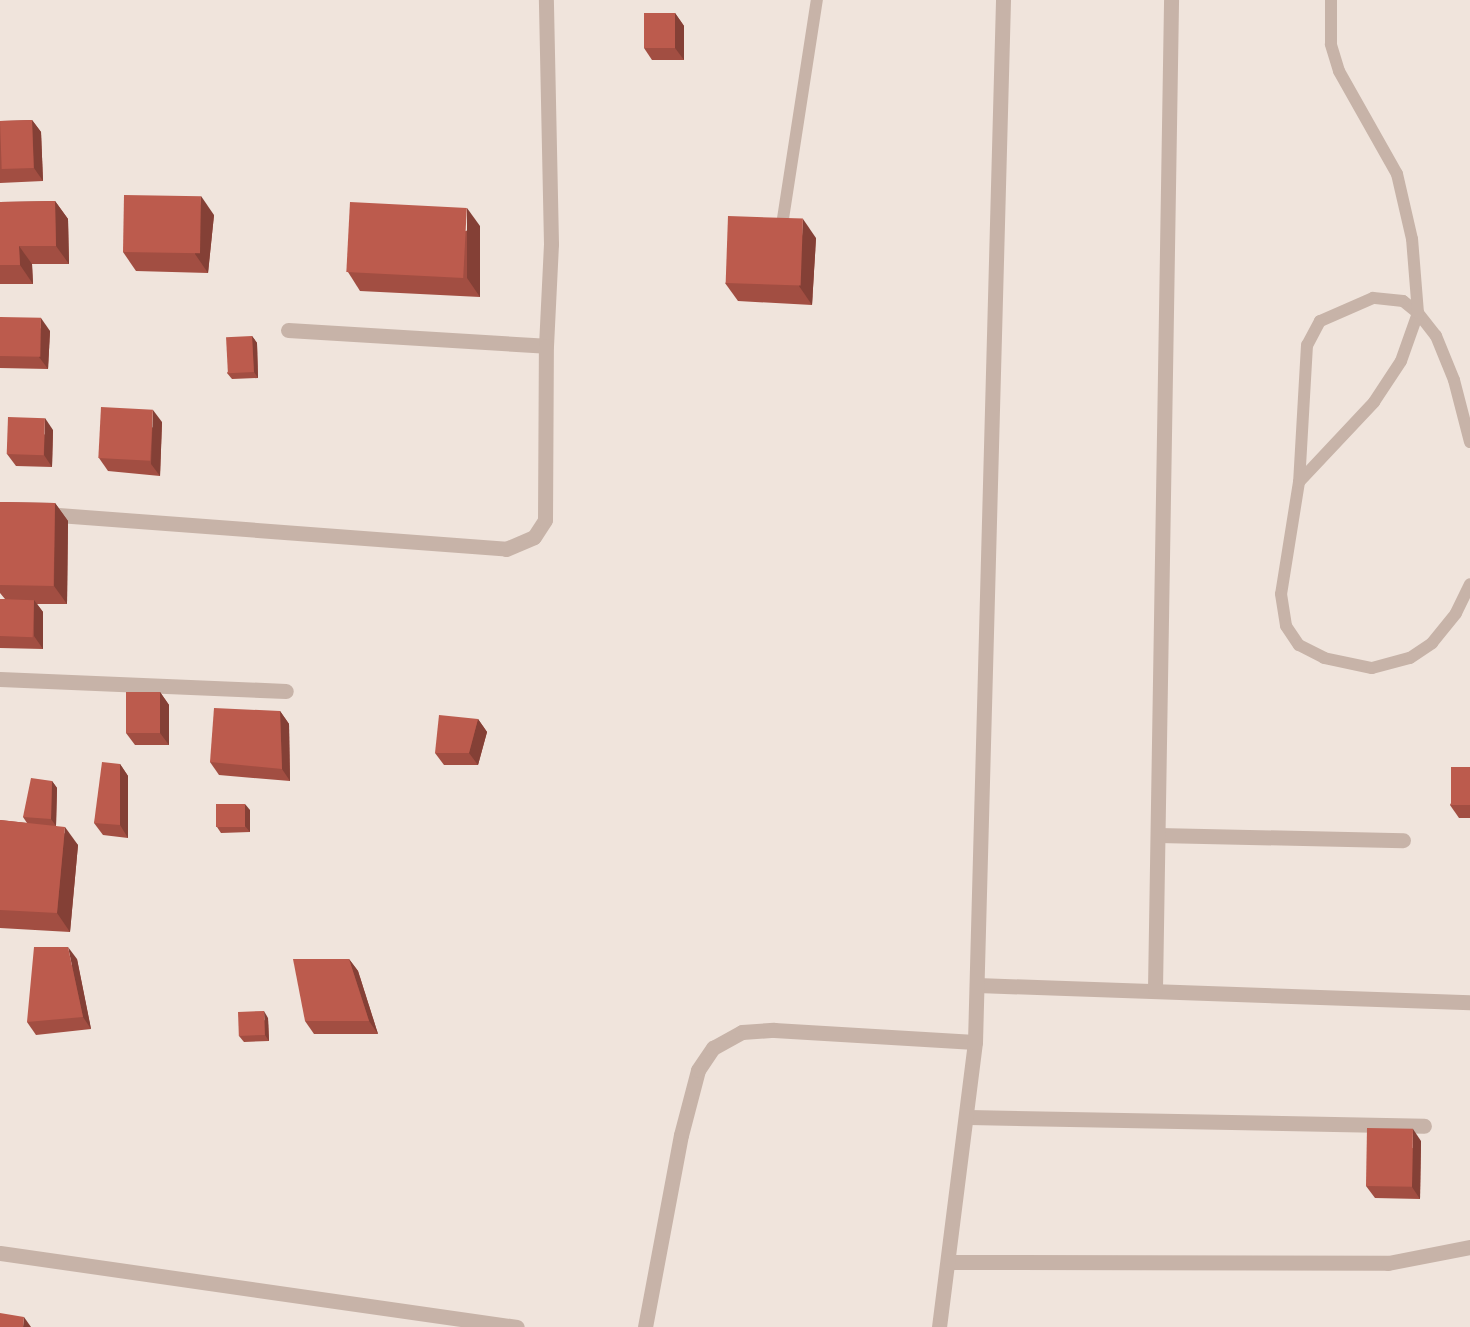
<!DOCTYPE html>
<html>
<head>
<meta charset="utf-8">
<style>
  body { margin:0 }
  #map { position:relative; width:1470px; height:1327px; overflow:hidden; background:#f0e4dc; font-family:Quicksand,sans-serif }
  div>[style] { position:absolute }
  .service>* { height:12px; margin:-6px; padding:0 6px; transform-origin:6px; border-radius:6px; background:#c7b3a8 }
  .minor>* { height:15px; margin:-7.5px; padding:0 7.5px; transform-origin:7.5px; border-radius:7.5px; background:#c7b3a8 }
  .wall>* { inset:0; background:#a24e42 }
  .shaded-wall>* { inset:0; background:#844036 }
  .building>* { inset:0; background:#bc5b4d; transform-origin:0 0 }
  span { translate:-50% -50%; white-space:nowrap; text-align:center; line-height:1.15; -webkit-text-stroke:4.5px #f8eee7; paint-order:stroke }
</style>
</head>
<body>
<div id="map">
  <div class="service">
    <div style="left:782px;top:225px;width:228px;rotate:-81.2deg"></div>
    <div style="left:1470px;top:442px;width:64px;rotate:-104.5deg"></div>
    <div style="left:1454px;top:380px;width:48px;rotate:-112.2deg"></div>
    <div style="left:1436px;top:336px;width:29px;rotate:-128deg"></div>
    <div style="left:1418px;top:313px;width:19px;rotate:-141deg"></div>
    <div style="left:1403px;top:301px;width:30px;rotate:-174deg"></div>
    <div style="left:1373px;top:298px;width:58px;rotate:156.5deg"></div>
    <div style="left:1320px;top:321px;width:27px;rotate:118deg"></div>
    <div style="left:1307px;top:345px;width:137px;rotate:93.3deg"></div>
    <div style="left:1299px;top:482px;width:113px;rotate:99.1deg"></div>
    <div style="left:1281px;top:594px;width:32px;rotate:81deg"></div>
    <div style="left:1286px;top:626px;width:23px;rotate:56deg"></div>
    <div style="left:1299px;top:645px;width:28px;rotate:27deg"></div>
    <div style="left:1324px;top:658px;width:49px;rotate:11.8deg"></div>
    <div style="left:1372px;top:668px;width:39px;rotate:-15deg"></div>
    <div style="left:1410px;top:658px;width:27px;rotate:-34deg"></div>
    <div style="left:1432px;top:643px;width:38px;rotate:-51deg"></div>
    <div style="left:1456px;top:613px;width:32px;rotate:-64deg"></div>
    <div style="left:1299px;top:482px;width:110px;rotate:-46.8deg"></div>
    <div style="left:1374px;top:402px;width:49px;rotate:-56.6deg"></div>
    <div style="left:1401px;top:361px;width:51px;rotate:-70.5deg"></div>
    <div style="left:1418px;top:313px;width:74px;rotate:-94.6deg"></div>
    <div style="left:1412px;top:239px;width:67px;rotate:-103deg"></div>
    <div style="left:1397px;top:174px;width:118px;rotate:-119.4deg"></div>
    <div style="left:1339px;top:71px;width:28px;rotate:-107deg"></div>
    <div style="left:1331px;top:44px;width:44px;rotate:-90deg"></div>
  </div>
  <div class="minor">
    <div style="left:288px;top:330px;width:258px;rotate:3.5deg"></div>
    <div style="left:546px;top:346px;width:102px;rotate:-87.2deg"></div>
    <div style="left:551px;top:244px;width:244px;rotate:-91.2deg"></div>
    <div style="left:45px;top:514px;width:462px;rotate:4.3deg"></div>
    <div style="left:506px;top:549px;width:30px;rotate:-23deg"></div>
    <div style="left:534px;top:537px;width:20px;rotate:-57deg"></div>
    <div style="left:545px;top:520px;width:174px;rotate:-89.7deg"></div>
    <div style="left:0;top:679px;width:286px;rotate:2.4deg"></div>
    <div style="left:1158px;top:835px;width:245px;rotate:1.2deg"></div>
    <div style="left:977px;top:985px;width:493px;rotate:2deg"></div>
    <div style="left:1155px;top:989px;width:989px;rotate:-89.07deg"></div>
    <div style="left:969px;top:1117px;width:455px;rotate:1.1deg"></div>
    <div style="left:0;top:1253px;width:522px;rotate:8.15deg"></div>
    <div style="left:949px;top:1262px;width:439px;rotate:0.1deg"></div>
    <div style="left:1388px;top:1263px;width:84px;rotate:-11deg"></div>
    <div style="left:645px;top:1327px;width:195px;rotate:-79.4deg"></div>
    <div style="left:681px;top:1135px;width:67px;rotate:-75.3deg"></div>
    <div style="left:698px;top:1070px;width:27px;rotate:-56deg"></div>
    <div style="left:713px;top:1048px;width:33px;rotate:-29deg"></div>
    <div style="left:742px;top:1032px;width:32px;rotate:-4deg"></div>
    <div style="left:774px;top:1030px;width:201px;rotate:3.4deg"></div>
    <div style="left:939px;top:1327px;width:287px;rotate:-82.8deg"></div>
    <div style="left:975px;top:1042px;width:1042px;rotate:-88.46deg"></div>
  </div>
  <div class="wall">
    <div style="clip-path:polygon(675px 13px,684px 26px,684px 60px,652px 60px,644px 48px)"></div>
    <div style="clip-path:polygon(32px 120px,41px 132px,43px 181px,0 183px,0 121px)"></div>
    <div style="clip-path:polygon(55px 201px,68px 219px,69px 264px,32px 264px,33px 284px,0 284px,0 202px)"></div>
    <div style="clip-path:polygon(214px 215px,208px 273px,136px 271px,123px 252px)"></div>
    <div style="clip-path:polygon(480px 226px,480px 297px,360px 291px,348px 272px)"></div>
    <div style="clip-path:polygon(816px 238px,812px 305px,738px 301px,725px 283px)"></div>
    <div style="clip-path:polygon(0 317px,50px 331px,48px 369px,0 368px)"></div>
    <div style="clip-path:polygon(252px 336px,257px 343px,258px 378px,232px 379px,227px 373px)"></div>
    <div style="clip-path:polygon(162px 422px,160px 476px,108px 471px,99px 458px)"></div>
    <div style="clip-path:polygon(53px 430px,52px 467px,16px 466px,7px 454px)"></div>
    <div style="clip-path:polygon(0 502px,55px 503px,68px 521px,67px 604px,37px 604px,43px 612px,43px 649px,0 648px,0 599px,5px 599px,0 593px)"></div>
    <div style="clip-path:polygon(160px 692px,169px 705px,169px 745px,135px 745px,126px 733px)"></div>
    <div style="clip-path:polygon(280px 711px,289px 724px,290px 781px,219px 775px,210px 762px)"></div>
    <div style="clip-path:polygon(478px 719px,487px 732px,478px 765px,444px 765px,435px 753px)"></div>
    <div style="clip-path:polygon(120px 764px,128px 776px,128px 838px,103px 835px,94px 823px)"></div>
    <div style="clip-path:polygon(1470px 767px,1470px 818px,1459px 818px,1450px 805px)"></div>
    <div style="clip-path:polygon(52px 781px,57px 788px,56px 826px,78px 845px,70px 932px,0 928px,0 820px,27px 823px,23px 817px)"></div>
    <div style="clip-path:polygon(250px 810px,250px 832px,221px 833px,217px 827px)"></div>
    <div style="clip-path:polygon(77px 959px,91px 1029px,36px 1035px,27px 1022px)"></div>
    <div style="clip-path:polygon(349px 959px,358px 971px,378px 1034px,314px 1034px,305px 1021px)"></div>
    <div style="clip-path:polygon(268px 1018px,269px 1041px,244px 1042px,239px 1036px)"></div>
    <div style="clip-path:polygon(1421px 1141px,1420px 1199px,1375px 1198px,1366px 1186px)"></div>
  </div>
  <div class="shaded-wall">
    <div style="clip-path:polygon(675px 13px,684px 26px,684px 60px,675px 48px)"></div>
    <div style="clip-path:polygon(32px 120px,41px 132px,43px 181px,34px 168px)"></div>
    <div style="clip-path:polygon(201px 196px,214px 215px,208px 273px,195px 254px)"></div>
    <div style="clip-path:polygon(55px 201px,68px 219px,69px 264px,56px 246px)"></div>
    <div style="clip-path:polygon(467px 208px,480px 226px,480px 297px,467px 278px)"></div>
    <div style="clip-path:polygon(803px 219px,816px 238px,812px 305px,799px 286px)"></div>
    <div style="clip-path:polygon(19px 246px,32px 264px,33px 284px,20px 265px)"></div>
    <div style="clip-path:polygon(41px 318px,50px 331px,48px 369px,39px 357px)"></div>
    <div style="clip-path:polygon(252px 336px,257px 343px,258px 378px,254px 372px)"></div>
    <div style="clip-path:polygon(153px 410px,162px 422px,160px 476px,151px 464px)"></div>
    <div style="clip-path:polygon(45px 418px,53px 430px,52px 467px,44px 455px)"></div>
    <div style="clip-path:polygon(55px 503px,68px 521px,67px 604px,54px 586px)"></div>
    <div style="clip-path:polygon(34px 600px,43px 612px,43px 649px,34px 636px)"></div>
    <div style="clip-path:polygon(160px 692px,169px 705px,169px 745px,160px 733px)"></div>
    <div style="clip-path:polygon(280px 711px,289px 724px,290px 781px,282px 769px)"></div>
    <div style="clip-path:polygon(478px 719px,487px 732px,478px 765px,469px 753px)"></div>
    <div style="clip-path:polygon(120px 764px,128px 776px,128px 838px,120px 825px)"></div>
    <div style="clip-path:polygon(52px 781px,57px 788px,56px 826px,51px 819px)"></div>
    <div style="clip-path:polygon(245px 804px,250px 810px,250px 832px,245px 826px)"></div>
    <div style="clip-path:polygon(65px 827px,78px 845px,70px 932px,57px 913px)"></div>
    <div style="clip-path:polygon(68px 947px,77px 959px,91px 1029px,83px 1017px)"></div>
    <div style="clip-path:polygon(349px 959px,358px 971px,378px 1034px,369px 1021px)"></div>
    <div style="clip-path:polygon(264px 1011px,268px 1018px,269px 1041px,265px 1035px)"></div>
    <div style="clip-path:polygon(1413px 1129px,1421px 1141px,1420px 1199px,1412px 1187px)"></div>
    <div style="clip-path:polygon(24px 1317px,31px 1327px,23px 1327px)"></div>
  </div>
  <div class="building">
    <div style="left:644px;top:13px;width:31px;height:35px"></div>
    <div style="left:32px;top:120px;width:48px;height:32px;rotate:88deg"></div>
    <div style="left:124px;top:195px;width:77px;height:57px;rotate:1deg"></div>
    <div style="clip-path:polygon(55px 201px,56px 246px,19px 246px,20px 265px,0 265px,0 202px)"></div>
    <div style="left:350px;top:202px;width:117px;height:70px;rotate:3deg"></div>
    <div style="left:728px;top:216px;width:75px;height:67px;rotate:2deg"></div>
    <div style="left:0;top:317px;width:41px;height:39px;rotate:1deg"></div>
    <div style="left:252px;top:336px;width:36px;height:26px;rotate:87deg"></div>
    <div style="left:101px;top:407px;width:52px;height:51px;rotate:3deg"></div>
    <div style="left:8px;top:417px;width:37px;height:37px;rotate:2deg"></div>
    <div style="left:0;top:502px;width:55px;height:83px;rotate:1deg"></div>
    <div style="left:0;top:599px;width:34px;height:37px;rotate:2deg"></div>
    <div style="left:160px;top:692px;width:41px;height:34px;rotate:90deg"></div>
    <div style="clip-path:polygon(214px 708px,280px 711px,282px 769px,210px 762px)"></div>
    <div style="clip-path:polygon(439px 715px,478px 719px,469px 753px,435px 753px)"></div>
    <div style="clip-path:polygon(102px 762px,120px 764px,120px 825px,94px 823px)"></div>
    <div style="left:1451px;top:767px;width:19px;height:38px"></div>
    <div style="clip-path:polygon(31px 778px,52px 781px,51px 819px,23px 817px)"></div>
    <div style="left:216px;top:804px;width:29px;height:23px"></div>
    <div style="clip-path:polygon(0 820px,65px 827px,57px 913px,0 910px)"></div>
    <div style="clip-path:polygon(34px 947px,68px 947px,83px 1017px,27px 1022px)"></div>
    <div style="clip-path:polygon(293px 959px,349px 959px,369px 1021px,305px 1021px)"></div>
    <div style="left:264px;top:1011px;width:24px;height:26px;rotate:88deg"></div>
    <div style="left:1367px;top:1128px;width:46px;height:58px;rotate:1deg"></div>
    <div style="clip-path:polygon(0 1313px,24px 1317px,23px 1327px,0 1327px)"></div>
  </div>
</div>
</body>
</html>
